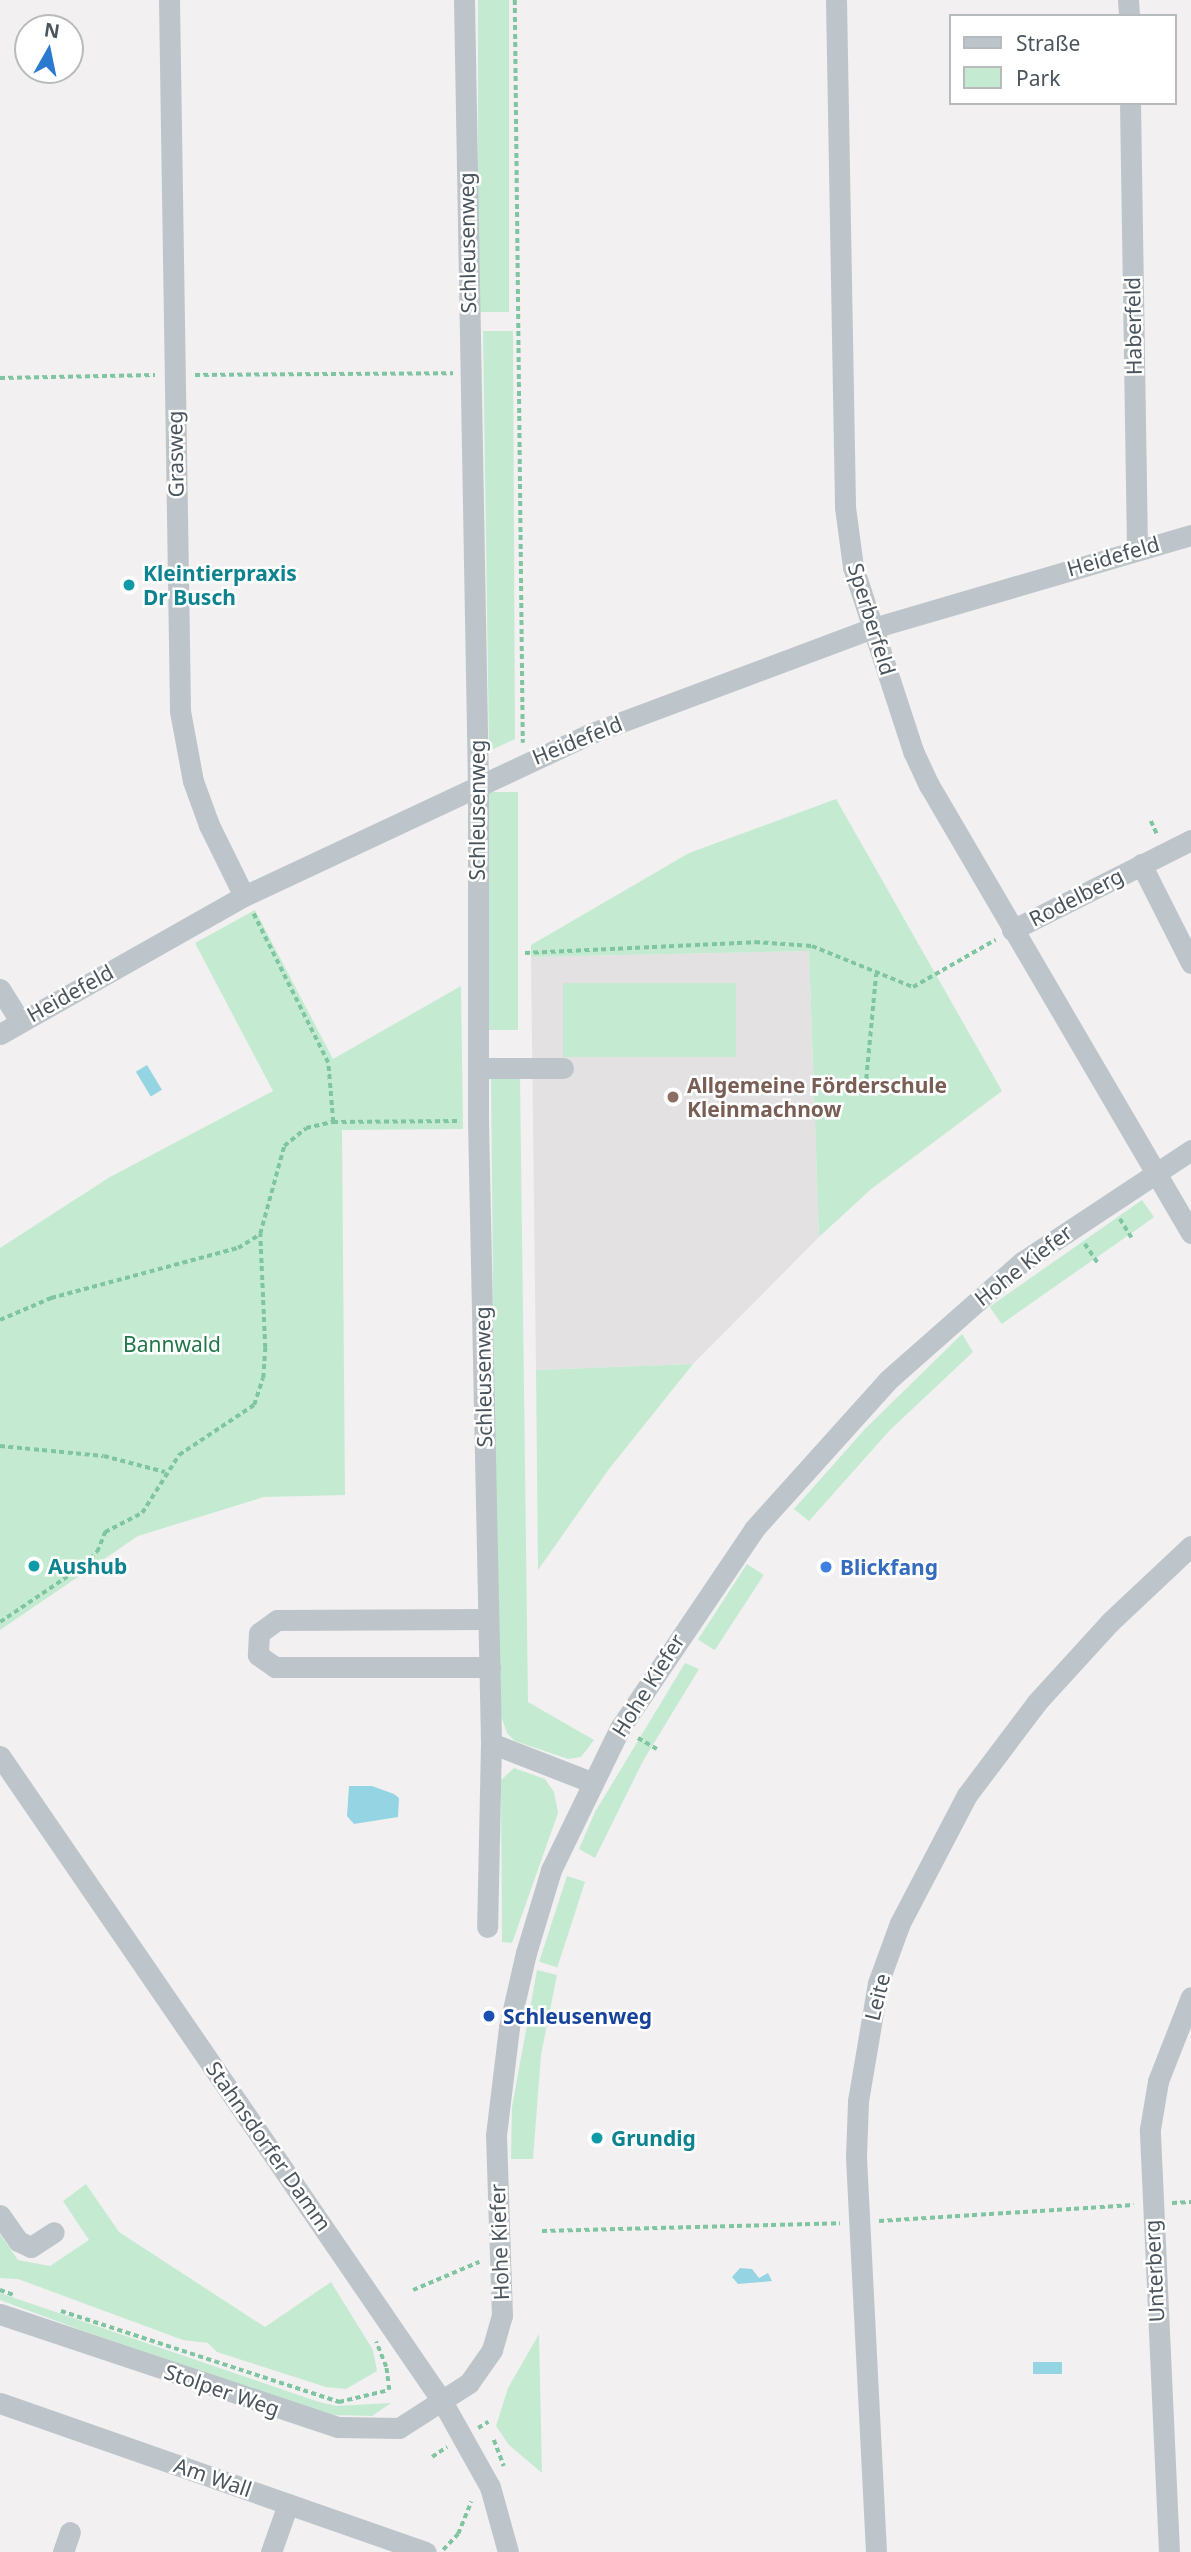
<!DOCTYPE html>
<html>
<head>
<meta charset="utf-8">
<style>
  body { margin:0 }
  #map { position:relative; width:1191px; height:2552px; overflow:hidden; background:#f2f0f0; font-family:"Noto Sans",sans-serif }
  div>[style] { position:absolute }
  .education>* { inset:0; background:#e3e1e1 }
  .green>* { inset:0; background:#c4ebd2; transform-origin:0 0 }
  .water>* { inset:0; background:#95d5e3; transform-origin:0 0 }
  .path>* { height:3.5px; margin-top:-1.75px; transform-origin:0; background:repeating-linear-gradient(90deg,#7fc5a1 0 5px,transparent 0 8.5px) }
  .minor>* { height:21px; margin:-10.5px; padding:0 10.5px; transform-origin:10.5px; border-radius:10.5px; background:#bdc5cb }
  .dots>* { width:19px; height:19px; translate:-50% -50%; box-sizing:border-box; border:4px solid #fff; border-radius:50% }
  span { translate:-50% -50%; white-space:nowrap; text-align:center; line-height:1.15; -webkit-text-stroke:5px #fff; paint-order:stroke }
  .street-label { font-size:21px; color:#4a545c }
  .culture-label { font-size:21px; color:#0d838f; font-weight:700 }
  .left { translate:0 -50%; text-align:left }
  .education-label { font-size:21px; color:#785e54; font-weight:700 }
  .park-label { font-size:21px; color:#217649 }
  .shop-label { font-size:21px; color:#366cbe; font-weight:700 }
  .transit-label { font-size:21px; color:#164399; font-weight:700 }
  .legend { position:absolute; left:949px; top:14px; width:228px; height:91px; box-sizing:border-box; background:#fff; border:2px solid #b7bbbe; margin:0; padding:9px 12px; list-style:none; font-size:21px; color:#4a545c }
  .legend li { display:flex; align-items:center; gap:14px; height:35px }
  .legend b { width:35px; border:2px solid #b7bbbe }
  .north { position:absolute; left:14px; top:14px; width:70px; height:70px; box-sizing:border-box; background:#fff; border:2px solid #b7bbbe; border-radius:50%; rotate:9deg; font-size:19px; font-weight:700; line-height:28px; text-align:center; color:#4a545c }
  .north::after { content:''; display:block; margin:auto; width:24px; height:32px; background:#2c79d0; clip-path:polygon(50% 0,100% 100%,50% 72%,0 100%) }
</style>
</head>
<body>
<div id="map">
  <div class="education">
    <div style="clip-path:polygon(809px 951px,819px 1237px,693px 1364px,536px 1370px,531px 957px)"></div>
  </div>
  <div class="green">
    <div style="left:478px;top:0;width:31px;height:312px"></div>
    <div style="clip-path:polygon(483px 331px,513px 331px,515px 739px,489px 751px)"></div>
    <div style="left:518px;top:792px;width:238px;height:30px;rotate:90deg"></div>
    <div style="clip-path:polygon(836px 799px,1002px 1091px,870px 1190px,819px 1237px,809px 951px,531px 957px,531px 945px,689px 853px)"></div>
    <div style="clip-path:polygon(255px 910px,333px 1059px,461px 986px,463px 1129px,342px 1130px,345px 1495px,264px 1497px,138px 1536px,0 1630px,0 1248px,110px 1177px,273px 1091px,195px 943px)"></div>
    <div style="left:563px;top:983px;width:173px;height:74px"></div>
    <div style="clip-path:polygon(520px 1077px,528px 1702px,594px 1740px,581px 1757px,568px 1759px,515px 1741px,507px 1733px,497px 1705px,491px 1078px)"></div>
    <div style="left:1142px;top:1200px;width:21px;height:186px;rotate:55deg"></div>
    <div style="clip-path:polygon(962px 1334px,973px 1352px,890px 1430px,809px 1521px,794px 1509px,865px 1429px)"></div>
    <div style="clip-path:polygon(693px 1364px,609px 1469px,538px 1570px,536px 1370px)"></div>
    <div style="left:747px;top:1564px;width:20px;height:90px;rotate:33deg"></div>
    <div style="clip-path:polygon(685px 1663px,699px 1669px,643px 1761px,595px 1858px,579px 1849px,595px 1812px)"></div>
    <div style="clip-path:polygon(514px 1768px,545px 1779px,554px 1792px,558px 1813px,512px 1943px,502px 1942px,501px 1780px)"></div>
    <div style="left:567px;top:1876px;width:19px;height:90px;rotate:18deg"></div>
    <div style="clip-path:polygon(537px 1970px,557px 1975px,541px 2055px,533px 2159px,511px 2159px,512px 2107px)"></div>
    <div style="clip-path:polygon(86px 2184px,119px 2232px,265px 2327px,331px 2282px,373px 2350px,377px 2371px,346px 2389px,326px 2387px,217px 2352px,208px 2343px,183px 2340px,18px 2279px,0 2278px,0 2234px,18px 2260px,50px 2266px,89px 2240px,63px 2201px)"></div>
    <div style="clip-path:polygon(0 2293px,316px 2401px,336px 2406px,391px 2403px,372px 2416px,330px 2415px,81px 2330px,0 2300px)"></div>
    <div style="clip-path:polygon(539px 2334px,542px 2473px,509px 2445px,496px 2426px,508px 2388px)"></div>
  </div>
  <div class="water">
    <div style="left:147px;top:1065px;width:29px;height:13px;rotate:59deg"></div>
    <div style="clip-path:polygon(349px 1786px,372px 1786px,394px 1794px,399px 1798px,398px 1817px,354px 1824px,347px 1816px)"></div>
    <div style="clip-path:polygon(740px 2268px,752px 2269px,759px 2278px,768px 2273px,772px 2281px,738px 2284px,732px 2277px)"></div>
    <div style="left:1033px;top:2362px;width:29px;height:12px"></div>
  </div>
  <div class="path">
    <div style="left:515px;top:0;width:743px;rotate:89.38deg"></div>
    <div style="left:195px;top:375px;width:258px;rotate:-0.4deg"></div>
    <div style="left:0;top:378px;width:155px;rotate:-1.1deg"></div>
    <div style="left:1151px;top:821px;width:14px;rotate:65deg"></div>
    <div style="left:525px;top:953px;width:230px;rotate:-2.7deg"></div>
    <div style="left:755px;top:942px;width:57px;rotate:4deg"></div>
    <div style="left:812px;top:946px;width:109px;rotate:22.1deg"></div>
    <div style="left:913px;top:987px;width:95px;rotate:-29.8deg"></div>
    <div style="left:866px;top:1079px;width:105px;rotate:-84.6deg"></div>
    <div style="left:333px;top:1122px;width:125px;rotate:-0.5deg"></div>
    <div style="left:1120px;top:1219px;width:22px;rotate:58deg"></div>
    <div style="left:1085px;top:1244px;width:23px;rotate:56deg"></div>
    <div style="left:0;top:1320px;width:56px;rotate:-23.3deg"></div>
    <div style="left:51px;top:1298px;width:194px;rotate:-15deg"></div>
    <div style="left:238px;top:1248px;width:26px;rotate:-32deg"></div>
    <div style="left:260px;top:1234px;width:91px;rotate:-74.7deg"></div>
    <div style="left:284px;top:1146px;width:28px;rotate:-39deg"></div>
    <div style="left:306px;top:1128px;width:28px;rotate:-13deg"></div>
    <div style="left:333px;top:1122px;width:59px;rotate:-94.8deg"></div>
    <div style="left:328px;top:1063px;width:168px;rotate:-116.6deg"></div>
    <div style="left:0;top:1446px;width:104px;rotate:5.5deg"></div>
    <div style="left:104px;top:1456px;width:63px;rotate:14.7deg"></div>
    <div style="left:0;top:1622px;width:93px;rotate:-34deg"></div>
    <div style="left:77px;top:1570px;width:27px;rotate:-42deg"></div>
    <div style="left:97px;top:1552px;width:22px;rotate:-68deg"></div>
    <div style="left:105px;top:1532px;width:42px;rotate:-27.2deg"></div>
    <div style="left:142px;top:1513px;width:69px;rotate:-57.5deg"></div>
    <div style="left:179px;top:1455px;width:90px;rotate:-33.7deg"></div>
    <div style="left:254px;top:1405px;width:28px;rotate:-72deg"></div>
    <div style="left:263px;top:1378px;width:30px;rotate:-86deg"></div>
    <div style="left:265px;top:1348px;width:114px;rotate:-92.5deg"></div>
    <div style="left:638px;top:1738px;width:22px;rotate:30deg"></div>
    <div style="left:1172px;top:2203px;width:19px;rotate:-3deg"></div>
    <div style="left:879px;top:2221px;width:255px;rotate:-3.6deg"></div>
    <div style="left:542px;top:2231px;width:298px;rotate:-1.5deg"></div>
    <div style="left:0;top:2290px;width:15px;rotate:20deg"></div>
    <div style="left:413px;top:2290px;width:72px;rotate:-23deg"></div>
    <div style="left:61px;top:2311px;width:293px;rotate:18.1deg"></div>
    <div style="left:339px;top:2402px;width:51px;rotate:-13.5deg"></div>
    <div style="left:389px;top:2390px;width:23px;rotate:-97deg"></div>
    <div style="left:386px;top:2367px;width:27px;rotate:-112deg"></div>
    <div style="left:478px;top:2428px;width:12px;rotate:-31deg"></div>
    <div style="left:494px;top:2440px;width:28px;rotate:69deg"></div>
    <div style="left:432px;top:2457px;width:18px;rotate:-34deg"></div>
    <div style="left:443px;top:2550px;width:22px;rotate:-47deg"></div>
    <div style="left:458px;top:2534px;width:35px;rotate:-68deg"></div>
  </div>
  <div class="minor">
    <div style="left:169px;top:0;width:711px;rotate:89.11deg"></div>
    <div style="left:180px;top:711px;width:71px;rotate:79.5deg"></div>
    <div style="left:193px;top:781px;width:47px;rotate:70deg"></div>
    <div style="left:209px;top:825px;width:79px;rotate:63.8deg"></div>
    <div style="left:464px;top:0;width:784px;rotate:88.98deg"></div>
    <div style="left:478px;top:784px;width:337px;rotate:90deg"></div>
    <div style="left:478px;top:1121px;width:622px;rotate:88.8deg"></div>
    <div style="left:491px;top:1743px;width:184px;rotate:91.2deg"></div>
    <div style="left:836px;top:0;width:507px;rotate:88.98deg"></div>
    <div style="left:845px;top:507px;width:61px;rotate:82.4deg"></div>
    <div style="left:853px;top:567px;width:194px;rotate:71.9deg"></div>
    <div style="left:913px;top:751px;width:38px;rotate:65deg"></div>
    <div style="left:929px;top:785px;width:519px;rotate:59.68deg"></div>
    <div style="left:1128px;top:0;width:16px;rotate:86deg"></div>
    <div style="left:1130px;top:103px;width:445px;rotate:89.1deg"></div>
    <div style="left:1141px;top:864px;width:111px;rotate:63.2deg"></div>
    <div style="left:1012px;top:930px;width:200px;rotate:-26.7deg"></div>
    <div style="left:0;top:989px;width:38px;rotate:58deg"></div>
    <div style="left:0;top:1034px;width:280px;rotate:-29.5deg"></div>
    <div style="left:244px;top:896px;width:384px;rotate:-25.1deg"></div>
    <div style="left:592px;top:733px;width:300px;rotate:-20.5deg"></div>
    <div style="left:873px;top:628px;width:331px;rotate:-16.3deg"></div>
    <div style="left:478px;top:1068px;width:85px"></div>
    <div style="left:488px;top:1619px;width:211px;rotate:179.7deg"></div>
    <div style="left:277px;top:1620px;width:22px;rotate:144deg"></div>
    <div style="left:259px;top:1633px;width:22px;rotate:93deg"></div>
    <div style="left:258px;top:1655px;width:21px;rotate:35deg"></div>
    <div style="left:275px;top:1667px;width:215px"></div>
    <div style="left:491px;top:1743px;width:107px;rotate:21.3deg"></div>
    <div style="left:0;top:1756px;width:782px;rotate:55.58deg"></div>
    <div style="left:442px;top:2401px;width:98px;rotate:60.8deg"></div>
    <div style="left:490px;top:2487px;width:67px;rotate:74.5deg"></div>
    <div style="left:0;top:2215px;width:32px;rotate:55deg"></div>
    <div style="left:18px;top:2241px;width:14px;rotate:25deg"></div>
    <div style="left:31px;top:2247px;width:27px;rotate:-33deg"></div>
    <div style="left:0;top:2314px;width:356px;rotate:18.5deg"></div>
    <div style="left:338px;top:2427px;width:61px;rotate:0.9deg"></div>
    <div style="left:399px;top:2428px;width:83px;rotate:-32.7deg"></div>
    <div style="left:469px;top:2383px;width:40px;rotate:-55.1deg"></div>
    <div style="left:492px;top:2350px;width:35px;rotate:-74deg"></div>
    <div style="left:502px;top:2316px;width:181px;rotate:-91.9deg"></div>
    <div style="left:496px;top:2135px;width:109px;rotate:-83.1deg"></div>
    <div style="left:509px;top:2027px;width:76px;rotate:-77.1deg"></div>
    <div style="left:526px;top:1953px;width:87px;rotate:-73.2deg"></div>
    <div style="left:551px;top:1870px;width:158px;rotate:-64.1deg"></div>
    <div style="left:620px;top:1728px;width:240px;rotate:-56deg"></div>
    <div style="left:754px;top:1529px;width:200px;rotate:-48deg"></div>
    <div style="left:888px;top:1380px;width:179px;rotate:-41.4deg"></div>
    <div style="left:1022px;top:1262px;width:203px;rotate:-33.5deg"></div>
    <div style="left:0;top:2403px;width:451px;rotate:19.3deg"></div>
    <div style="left:63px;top:2552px;width:21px;rotate:-71deg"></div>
    <div style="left:271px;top:2552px;width:51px;rotate:-70.5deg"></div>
    <div style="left:876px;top:2552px;width:397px;rotate:-92.9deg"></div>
    <div style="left:856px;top:2156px;width:55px;rotate:-87.9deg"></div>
    <div style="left:858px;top:2101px;width:120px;rotate:-80.4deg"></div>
    <div style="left:878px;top:1983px;width:64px;rotate:-69.9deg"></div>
    <div style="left:900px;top:1923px;width:144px;rotate:-62.4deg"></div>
    <div style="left:967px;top:1795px;width:116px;rotate:-53deg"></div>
    <div style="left:1037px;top:1702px;width:108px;rotate:-47.6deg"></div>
    <div style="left:1110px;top:1622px;width:111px;rotate:-43.2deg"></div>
    <div style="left:1169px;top:2552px;width:423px;rotate:-92.6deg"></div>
    <div style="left:1150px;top:2129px;width:49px;rotate:-80.5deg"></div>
    <div style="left:1158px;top:2081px;width:90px;rotate:-68.6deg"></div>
  </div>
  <div class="dots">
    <div style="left:129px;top:585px;background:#0f9aa8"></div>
    <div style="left:673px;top:1097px;background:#8d6e63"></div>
    <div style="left:34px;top:1566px;background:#0f9aa8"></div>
    <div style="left:826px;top:1567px;background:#3f7fe0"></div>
    <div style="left:489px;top:2016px;background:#1a4fb4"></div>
    <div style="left:597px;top:2138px;background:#0f9aa8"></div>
  </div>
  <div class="street-label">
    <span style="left:467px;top:243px;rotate:-91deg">Schleusenweg</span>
    <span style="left:1133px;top:326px;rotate:-91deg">Haberfeld</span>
    <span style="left:175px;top:454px;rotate:-91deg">Grasweg</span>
    <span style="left:1113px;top:556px;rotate:-16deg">Heidefeld</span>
    <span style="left:872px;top:619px;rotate:73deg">Sperberfeld</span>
    <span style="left:577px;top:740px;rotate:-22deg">Heidefeld</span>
    <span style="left:477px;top:810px;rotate:-90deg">Schleusenweg</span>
    <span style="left:1076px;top:897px;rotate:-27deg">Rodelberg</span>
    <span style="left:70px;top:993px;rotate:-29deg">Heidefeld</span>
    <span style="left:1023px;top:1265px;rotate:-38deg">Hohe Kiefer</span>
    <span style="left:483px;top:1377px;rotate:-91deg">Schleusenweg</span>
    <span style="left:648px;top:1685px;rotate:-58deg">Hohe Kiefer</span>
    <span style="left:877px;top:1997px;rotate:-76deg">Leite</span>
    <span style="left:269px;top:2146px;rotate:55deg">Stahnsdorfer Damm</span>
    <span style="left:499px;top:2242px;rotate:-92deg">Hohe Kiefer</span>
    <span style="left:1154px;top:2271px;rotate:-93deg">Unterberg</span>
    <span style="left:222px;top:2390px;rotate:19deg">Stolper Weg</span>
    <span style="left:213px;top:2477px;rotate:19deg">Am Wall</span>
  </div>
  <div class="culture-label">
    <span class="left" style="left:143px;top:585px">Kleintierpraxis<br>Dr Busch</span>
    <span class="left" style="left:48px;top:1566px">Aushub</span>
    <span class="left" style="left:611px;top:2138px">Grundig</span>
  </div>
  <div class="education-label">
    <span class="left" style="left:687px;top:1097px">Allgemeine Förderschule<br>Kleinmachnow</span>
  </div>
  <div class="park-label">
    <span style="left:172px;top:1344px">Bannwald</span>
  </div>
  <div class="shop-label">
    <span class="left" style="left:840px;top:1567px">Blickfang</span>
  </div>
  <div class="transit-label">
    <span class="left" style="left:503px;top:2016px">Schleusenweg</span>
  </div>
  <ul class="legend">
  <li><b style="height:9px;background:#bdc5cb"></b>Straße</li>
  <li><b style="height:19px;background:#c4ebd2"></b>Park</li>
  </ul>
  <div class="north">N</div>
</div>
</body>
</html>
